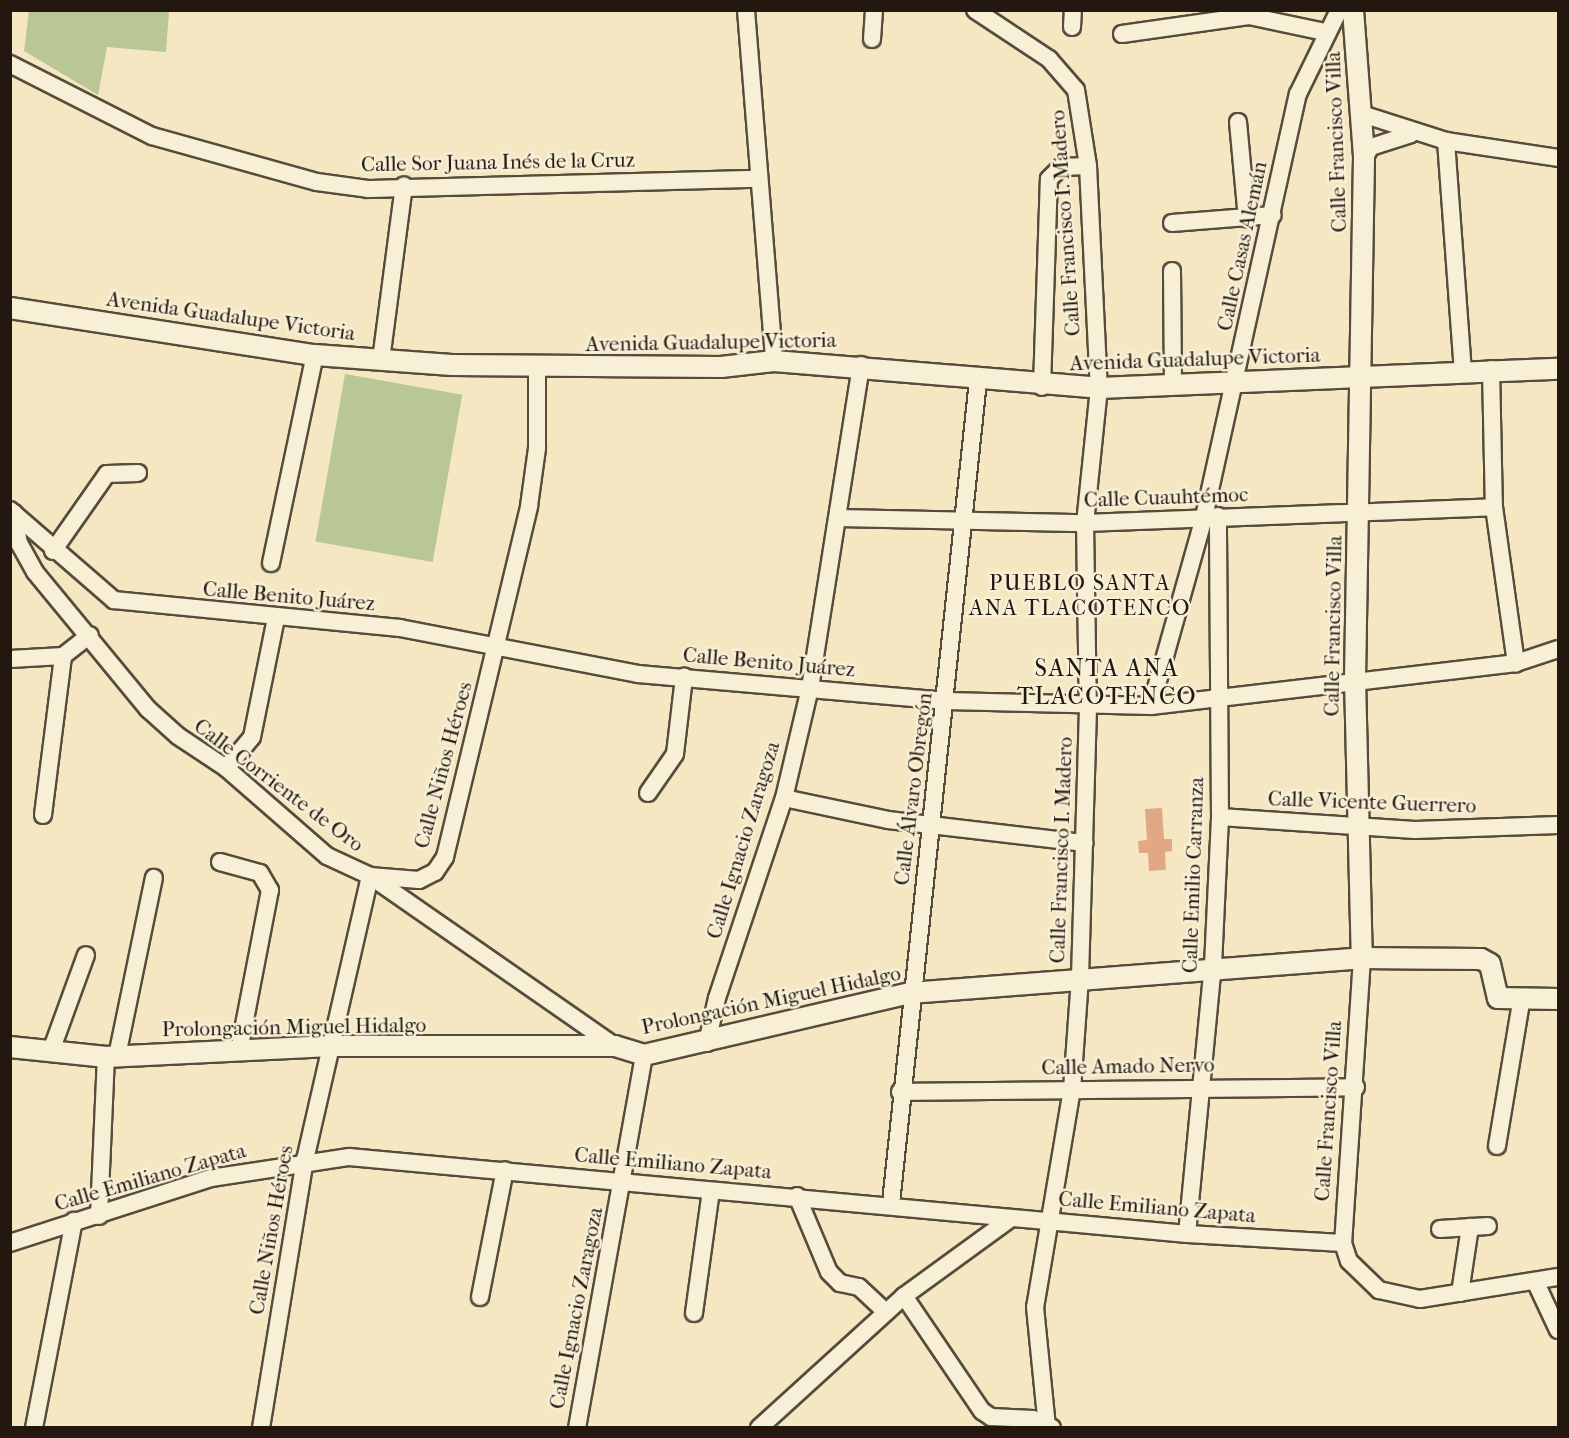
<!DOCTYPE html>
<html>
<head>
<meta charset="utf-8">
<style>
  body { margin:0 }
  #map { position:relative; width:1569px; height:1438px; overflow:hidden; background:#f4e7c2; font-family:"IM FELL French Canon",serif }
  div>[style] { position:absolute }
  .green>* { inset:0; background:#b9c695; transform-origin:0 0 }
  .building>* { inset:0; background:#e2a886 }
  .roads { filter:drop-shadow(2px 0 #564c3c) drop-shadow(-2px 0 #564c3c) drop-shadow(0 2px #564c3c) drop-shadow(0 -2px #564c3c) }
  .minor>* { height:16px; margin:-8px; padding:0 8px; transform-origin:8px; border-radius:8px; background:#f8efd7 }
  .tertiary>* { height:20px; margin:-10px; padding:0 10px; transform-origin:10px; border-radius:10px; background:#f8efd7 }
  span { translate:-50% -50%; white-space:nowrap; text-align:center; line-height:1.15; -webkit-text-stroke:5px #f8efd7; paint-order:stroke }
  .street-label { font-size:21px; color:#221810 }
  .neighbourhood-label { font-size:22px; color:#221810; letter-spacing:1.5px }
  .quarter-label { font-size:24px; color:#221810; letter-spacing:1.5px }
  .frame { position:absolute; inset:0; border:12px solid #221810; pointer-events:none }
</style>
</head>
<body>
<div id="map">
  <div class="green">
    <div style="clip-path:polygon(29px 11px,169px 11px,166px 52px,107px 47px,98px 95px,24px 51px)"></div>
    <div style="left:345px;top:374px;width:119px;height:170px;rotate:10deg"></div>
  </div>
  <div class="building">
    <div style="clip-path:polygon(1162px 808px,1164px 839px,1172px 839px,1172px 851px,1165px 852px,1166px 870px,1149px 871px,1148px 853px,1139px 853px,1138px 841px,1147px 840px,1145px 809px)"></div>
  </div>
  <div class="roads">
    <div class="minor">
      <div style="left:746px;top:10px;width:352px;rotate:85.4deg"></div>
      <div style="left:975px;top:10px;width:89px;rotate:33.5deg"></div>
      <div style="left:1049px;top:59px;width:41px;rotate:48.9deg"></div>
      <div style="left:1076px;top:90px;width:77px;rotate:81deg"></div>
      <div style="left:1088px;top:166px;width:222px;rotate:87.2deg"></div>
      <div style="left:1099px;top:388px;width:136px;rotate:95.9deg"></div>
      <div style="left:1085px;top:523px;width:185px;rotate:89.1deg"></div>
      <div style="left:1088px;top:708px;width:270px;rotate:91.7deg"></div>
      <div style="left:1080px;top:978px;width:111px;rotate:94.1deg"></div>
      <div style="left:1072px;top:1089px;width:221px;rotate:99.6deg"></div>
      <div style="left:1035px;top:1307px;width:122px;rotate:84.3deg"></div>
      <div style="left:1072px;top:27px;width:17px;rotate:-87deg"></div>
      <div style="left:1122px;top:34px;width:128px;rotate:-8.1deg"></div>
      <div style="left:1249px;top:16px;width:78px;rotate:11.9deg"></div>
      <div style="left:872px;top:39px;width:29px;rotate:-86deg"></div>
      <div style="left:10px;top:64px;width:159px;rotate:26.9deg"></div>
      <div style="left:152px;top:136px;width:171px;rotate:15.6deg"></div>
      <div style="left:317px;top:182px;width:51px;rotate:7.8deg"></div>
      <div style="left:368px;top:189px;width:391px;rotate:-1.5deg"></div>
      <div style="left:1362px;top:114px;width:88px;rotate:17.8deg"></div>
      <div style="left:1446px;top:141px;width:113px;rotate:8.6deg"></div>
      <div style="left:1238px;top:122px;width:97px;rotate:84.7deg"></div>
      <div style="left:1446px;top:141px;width:230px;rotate:85.8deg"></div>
      <div style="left:1364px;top:158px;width:13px;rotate:-58deg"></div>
      <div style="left:1371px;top:147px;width:42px;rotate:-18deg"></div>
      <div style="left:1172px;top:223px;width:101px;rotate:-4.5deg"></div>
      <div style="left:1172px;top:271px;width:114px;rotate:89.5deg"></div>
      <div style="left:381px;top:360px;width:176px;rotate:-82.5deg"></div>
      <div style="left:1491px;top:369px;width:138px;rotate:88.8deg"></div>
      <div style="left:1494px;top:507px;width:158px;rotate:82deg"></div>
      <div style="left:1042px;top:387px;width:208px;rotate:-88.1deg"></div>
      <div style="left:1049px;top:179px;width:17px;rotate:-45deg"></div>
      <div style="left:1061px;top:167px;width:27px;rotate:-2deg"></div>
      <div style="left:10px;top:510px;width:138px;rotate:40.9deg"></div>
      <div style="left:114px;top:600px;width:287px;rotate:5.6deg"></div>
      <div style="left:400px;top:628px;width:242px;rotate:10.9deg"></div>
      <div style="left:638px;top:674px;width:310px;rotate:5deg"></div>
      <div style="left:947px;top:701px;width:204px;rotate:1.4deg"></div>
      <div style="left:1151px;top:706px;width:368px;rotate:-6.7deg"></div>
      <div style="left:1516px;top:663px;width:44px;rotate:-18.4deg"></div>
      <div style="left:14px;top:513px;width:30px;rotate:81deg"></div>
      <div style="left:19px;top:543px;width:33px;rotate:61deg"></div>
      <div style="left:35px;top:572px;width:178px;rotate:50.5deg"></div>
      <div style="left:148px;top:709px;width:40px;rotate:42deg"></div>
      <div style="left:178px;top:736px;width:58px;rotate:33.7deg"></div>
      <div style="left:226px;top:768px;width:134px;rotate:41.1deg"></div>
      <div style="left:327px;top:856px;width:47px;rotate:24.9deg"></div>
      <div style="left:370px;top:876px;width:298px;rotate:34.8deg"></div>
      <div style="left:839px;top:518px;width:246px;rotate:1.2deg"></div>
      <div style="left:1085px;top:523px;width:409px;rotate:-2.2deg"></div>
      <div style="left:53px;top:551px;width:94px;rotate:-55deg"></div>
      <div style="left:107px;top:474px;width:31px;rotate:-2deg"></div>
      <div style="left:271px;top:563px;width:213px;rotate:-78.1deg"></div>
      <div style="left:10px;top:659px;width:53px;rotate:-3.2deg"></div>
      <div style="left:63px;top:656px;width:34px;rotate:-38deg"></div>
      <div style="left:1151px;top:706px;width:196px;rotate:-74.3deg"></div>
      <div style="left:1204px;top:517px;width:433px;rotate:-77.5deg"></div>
      <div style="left:1298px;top:94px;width:93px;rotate:-64deg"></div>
      <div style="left:226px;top:768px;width:40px;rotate:-50deg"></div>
      <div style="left:252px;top:737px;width:121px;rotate:-78.6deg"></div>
      <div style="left:648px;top:793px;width:47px;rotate:-55.3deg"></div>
      <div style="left:675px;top:754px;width:78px;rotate:-83.3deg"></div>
      <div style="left:784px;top:798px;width:106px;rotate:11.9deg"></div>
      <div style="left:888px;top:820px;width:198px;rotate:6.7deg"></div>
      <div style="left:43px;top:815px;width:160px;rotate:-82.8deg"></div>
      <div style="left:1220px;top:817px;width:195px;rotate:3.8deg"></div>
      <div style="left:1415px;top:830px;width:143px;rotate:-2deg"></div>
      <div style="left:220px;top:862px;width:41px;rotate:15.4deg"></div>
      <div style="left:260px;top:873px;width:20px;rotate:60deg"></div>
      <div style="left:270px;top:890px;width:164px;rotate:100.9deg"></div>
      <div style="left:1362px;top:958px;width:286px;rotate:93.8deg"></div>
      <div style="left:1343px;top:1243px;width:19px;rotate:72deg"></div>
      <div style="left:1349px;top:1261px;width:42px;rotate:44deg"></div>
      <div style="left:1379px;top:1290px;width:42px;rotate:12.4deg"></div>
      <div style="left:1420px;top:1299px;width:140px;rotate:-9.1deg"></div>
      <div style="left:707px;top:1043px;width:46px;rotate:-77.5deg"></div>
      <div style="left:717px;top:998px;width:211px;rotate:-71.5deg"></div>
      <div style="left:784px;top:798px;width:113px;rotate:-76.7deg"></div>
      <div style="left:810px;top:688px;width:327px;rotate:-81deg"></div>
      <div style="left:51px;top:1051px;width:102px;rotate:-70deg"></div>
      <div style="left:117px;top:1056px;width:182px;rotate:-78.3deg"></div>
      <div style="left:900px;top:1092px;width:456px;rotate:-0.6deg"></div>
      <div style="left:1497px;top:1146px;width:146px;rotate:-80.5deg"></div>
      <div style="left:797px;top:1196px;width:82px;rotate:67.2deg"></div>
      <div style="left:829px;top:1272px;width:16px;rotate:45deg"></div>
      <div style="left:840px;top:1283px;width:19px;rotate:12deg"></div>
      <div style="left:859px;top:1287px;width:37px;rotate:43deg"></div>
      <div style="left:891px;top:1203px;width:827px;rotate:-83.96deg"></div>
      <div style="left:99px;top:1216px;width:159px;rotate:-87.5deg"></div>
      <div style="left:1440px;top:1229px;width:48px;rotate:-3.6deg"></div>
      <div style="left:1187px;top:1234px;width:269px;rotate:-84.5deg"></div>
      <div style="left:1213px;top:966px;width:149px;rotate:-87.3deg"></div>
      <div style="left:1220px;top:817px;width:301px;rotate:-90.4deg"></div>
      <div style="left:10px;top:1243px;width:211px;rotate:-17.9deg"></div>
      <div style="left:211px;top:1178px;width:140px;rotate:-8.7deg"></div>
      <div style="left:349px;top:1157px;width:842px;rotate:5.25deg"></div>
      <div style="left:1187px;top:1234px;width:156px;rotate:3.3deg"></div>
      <div style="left:1536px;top:1283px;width:52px;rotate:64.9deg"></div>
      <div style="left:1460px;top:1293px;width:67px;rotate:-81.4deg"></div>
      <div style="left:904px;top:1296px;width:139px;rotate:55.9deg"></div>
      <div style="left:982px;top:1411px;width:11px;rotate:34deg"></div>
      <div style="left:991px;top:1417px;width:42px;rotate:2.7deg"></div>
      <div style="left:1033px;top:1419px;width:21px;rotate:25deg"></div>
      <div style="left:480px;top:1297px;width:129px;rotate:-78.9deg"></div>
      <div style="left:694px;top:1313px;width:123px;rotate:-82.1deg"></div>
      <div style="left:34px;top:1428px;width:211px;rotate:-79.1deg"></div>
      <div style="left:261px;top:1428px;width:272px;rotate:-80.7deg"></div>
      <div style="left:305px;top:1160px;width:291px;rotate:-77.1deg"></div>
      <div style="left:370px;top:876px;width:49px;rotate:4.7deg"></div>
      <div style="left:419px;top:880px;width:18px;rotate:-27deg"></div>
      <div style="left:435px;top:872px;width:18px;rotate:-56deg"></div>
      <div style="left:445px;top:857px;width:361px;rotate:-76.5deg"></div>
      <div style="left:529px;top:506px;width:59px;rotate:-82.1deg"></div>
      <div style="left:537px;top:448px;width:81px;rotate:-90deg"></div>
      <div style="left:577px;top:1428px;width:379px;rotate:-79.8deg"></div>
      <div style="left:759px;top:1428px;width:196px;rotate:-42.3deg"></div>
      <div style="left:904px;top:1296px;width:131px;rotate:-36deg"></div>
    </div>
    <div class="tertiary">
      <div style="left:1353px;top:10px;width:148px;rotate:85.7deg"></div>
      <div style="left:1364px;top:158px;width:521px;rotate:90.99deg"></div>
      <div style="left:1355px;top:679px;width:279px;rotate:88.6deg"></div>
      <div style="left:10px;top:308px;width:309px;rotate:8.8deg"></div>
      <div style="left:315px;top:355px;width:137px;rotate:4.2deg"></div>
      <div style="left:452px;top:365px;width:269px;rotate:0.4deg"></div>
      <div style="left:721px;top:367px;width:53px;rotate:-6.5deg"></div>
      <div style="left:774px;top:361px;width:326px;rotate:4.7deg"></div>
      <div style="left:1099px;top:388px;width:459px;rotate:-2.4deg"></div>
      <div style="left:10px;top:1047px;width:97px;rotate:5.9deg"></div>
      <div style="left:106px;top:1057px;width:225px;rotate:-2.8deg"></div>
      <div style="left:331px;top:1046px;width:284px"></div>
      <div style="left:615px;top:1046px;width:30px;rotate:17deg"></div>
      <div style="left:644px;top:1055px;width:273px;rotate:-13.1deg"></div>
      <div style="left:910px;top:993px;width:453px;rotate:-4.4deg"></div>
      <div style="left:1362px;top:958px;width:119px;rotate:0.5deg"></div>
      <div style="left:1481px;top:959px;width:10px;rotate:29deg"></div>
      <div style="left:1490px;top:964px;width:35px;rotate:77deg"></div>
      <div style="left:1498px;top:998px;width:60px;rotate:1deg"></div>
    </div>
  </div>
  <div class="street-label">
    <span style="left:1336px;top:142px;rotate:-92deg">Calle Francisco Villa</span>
    <span style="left:498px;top:162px;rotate:-1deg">Calle Sor Juana Inés de la Cruz</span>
    <span style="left:1065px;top:223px;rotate:-94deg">Calle Francisco I. Madero</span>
    <span style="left:1242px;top:246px;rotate:-78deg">Calle Casas Alemán</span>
    <span style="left:231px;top:316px;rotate:8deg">Avenida Guadalupe Victoria</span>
    <span style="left:711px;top:342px;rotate:-1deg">Avenida Guadalupe Victoria</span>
    <span style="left:1195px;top:359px;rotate:-2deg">Avenida Guadalupe Victoria</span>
    <span style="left:1166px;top:497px;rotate:-2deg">Calle Cuauhtémoc</span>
    <span style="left:289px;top:596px;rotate:5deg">Calle Benito Juárez</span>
    <span style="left:1333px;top:626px;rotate:-89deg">Calle Francisco Villa</span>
    <span style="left:769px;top:662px;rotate:5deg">Calle Benito Juárez</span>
    <span style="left:443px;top:765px;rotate:-75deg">Calle Niños Héroes</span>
    <span style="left:279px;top:785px;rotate:37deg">Calle Corriente de Oro</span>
    <span style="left:913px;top:789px;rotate:-83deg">Calle Álvaro Obregón</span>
    <span style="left:1372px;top:802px;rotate:2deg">Calle Vicente Guerrero</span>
    <span style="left:743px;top:840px;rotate:-73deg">Calle Ignacio Zaragoza</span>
    <span style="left:1061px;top:850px;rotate:-88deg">Calle Francisco I. Madero</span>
    <span style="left:1193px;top:875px;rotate:-88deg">Calle Emilio Carranza</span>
    <span style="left:771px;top:1000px;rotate:-12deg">Prolongación Miguel Hidalgo</span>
    <span style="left:294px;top:1027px;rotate:-1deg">Prolongación Miguel Hidalgo</span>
    <span style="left:1128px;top:1066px;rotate:-1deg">Calle Amado Nervo</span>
    <span style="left:1328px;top:1111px;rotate:-86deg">Calle Francisco Villa</span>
    <span style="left:673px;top:1163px;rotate:5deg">Calle Emiliano Zapata</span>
    <span style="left:150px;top:1177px;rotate:-16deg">Calle Emiliano Zapata</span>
    <span style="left:1157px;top:1207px;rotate:5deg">Calle Emiliano Zapata</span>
    <span style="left:271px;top:1230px;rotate:-80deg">Calle Niños Héroes</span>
    <span style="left:576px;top:1308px;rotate:-79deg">Calle Ignacio Zaragoza</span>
  </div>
  <div class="neighbourhood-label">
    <span style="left:1080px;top:596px">PUEBLO SANTA<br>ANA TLACOTENCO</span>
  </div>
  <div class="quarter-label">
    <span style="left:1107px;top:683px">SANTA ANA<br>TLACOTENCO</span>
  </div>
  <div class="frame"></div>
</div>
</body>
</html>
